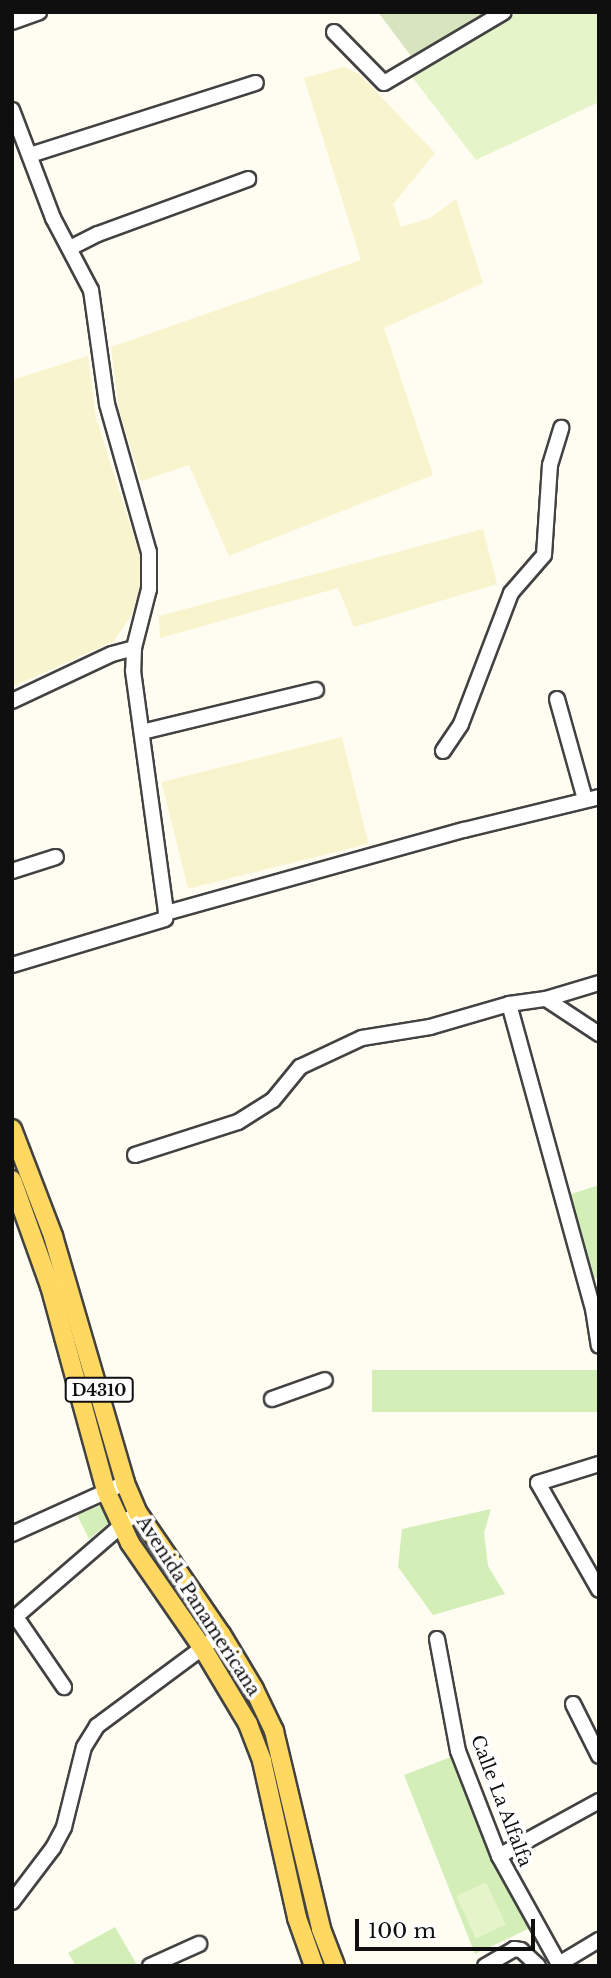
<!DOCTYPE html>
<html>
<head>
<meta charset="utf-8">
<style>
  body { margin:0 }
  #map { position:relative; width:611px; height:1978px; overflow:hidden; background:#fffcf1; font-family:"Libre Baskerville",serif }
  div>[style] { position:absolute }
  .farmland>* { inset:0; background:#f8f4ce; transform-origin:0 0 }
  .green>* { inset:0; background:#d3eeb6; transform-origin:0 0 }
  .cemetery>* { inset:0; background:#d8e4bf }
  .pitch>* { inset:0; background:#e5f4c9; transform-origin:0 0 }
  .roads { filter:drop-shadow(2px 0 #424242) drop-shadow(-2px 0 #424242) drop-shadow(0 2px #424242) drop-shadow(0 -2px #424242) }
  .minor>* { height:14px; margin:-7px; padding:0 7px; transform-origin:7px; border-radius:7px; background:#fff }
  .major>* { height:18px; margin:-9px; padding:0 9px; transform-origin:9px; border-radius:9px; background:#ffd861 }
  span { translate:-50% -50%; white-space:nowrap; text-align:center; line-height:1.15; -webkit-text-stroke:7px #fff; paint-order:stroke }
  .shield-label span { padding:2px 5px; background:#fff; border:2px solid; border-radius:5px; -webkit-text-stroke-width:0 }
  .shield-label { font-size:16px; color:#0f0f0f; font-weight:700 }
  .street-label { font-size:18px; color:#0f0f0f }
  .frame { position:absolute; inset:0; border:14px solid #0f0f0f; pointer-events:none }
  .scale { position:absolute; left:355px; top:1919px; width:180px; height:32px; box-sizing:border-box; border:4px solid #0f0f0f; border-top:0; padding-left:9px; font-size:21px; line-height:24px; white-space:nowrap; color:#0f0f0f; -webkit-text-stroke:5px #fff; paint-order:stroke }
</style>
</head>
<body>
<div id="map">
  <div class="farmland">
    <div style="clip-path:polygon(344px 67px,359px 74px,435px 153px,393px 204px,401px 227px,430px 218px,456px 199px,483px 283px,384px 328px,433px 475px,229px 556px,189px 465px,141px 481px,119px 410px,111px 347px,361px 260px,304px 78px)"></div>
    <div style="clip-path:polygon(88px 356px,96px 418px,141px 559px,141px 582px,132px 614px,114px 641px,12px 687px,12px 380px)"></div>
    <div style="clip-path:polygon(483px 529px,497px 584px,354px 627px,338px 588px,160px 638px,159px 616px)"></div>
    <div style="left:342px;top:737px;width:110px;height:186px;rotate:76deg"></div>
  </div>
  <div class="green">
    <div style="clip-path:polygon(599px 1185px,599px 1276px,590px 1282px,568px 1195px)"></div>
    <div style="left:599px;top:1370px;width:42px;height:227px;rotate:90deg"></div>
    <div style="clip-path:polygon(102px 1505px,109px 1523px,89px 1539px,77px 1515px)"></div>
    <div style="clip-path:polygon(491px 1509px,484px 1533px,488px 1566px,505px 1594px,433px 1615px,398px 1567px,402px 1529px)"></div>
    <div style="clip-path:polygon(451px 1757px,498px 1873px,530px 1928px,475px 1954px,404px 1775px)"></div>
    <div style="clip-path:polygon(115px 1927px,137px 1965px,76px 1966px,68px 1953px)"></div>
  </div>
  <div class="cemetery">
    <div style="clip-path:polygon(378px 12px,489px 12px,411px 56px)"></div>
  </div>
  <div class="pitch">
    <div style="clip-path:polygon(519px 12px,599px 12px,599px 102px,476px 160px,412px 77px)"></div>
    <div style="left:486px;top:1882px;width:47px;height:33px;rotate:65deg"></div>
  </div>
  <div class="roads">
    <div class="minor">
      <div style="left:12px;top:22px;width:29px;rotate:-20deg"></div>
      <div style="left:334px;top:32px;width:71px;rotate:45.6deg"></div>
      <div style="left:384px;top:83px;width:139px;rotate:-30.6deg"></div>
      <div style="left:12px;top:110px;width:116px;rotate:69.2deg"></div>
      <div style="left:53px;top:218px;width:81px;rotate:62.2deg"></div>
      <div style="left:91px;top:290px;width:115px;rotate:82deg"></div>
      <div style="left:107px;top:404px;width:154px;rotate:74.2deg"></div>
      <div style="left:149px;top:552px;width:37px;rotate:90deg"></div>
      <div style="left:149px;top:589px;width:61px;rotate:104.3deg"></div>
      <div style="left:134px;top:648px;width:23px;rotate:92deg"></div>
      <div style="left:133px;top:671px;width:244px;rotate:82.2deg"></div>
      <div style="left:166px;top:913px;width:309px;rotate:-15.6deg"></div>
      <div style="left:464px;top:830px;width:139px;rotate:-13.7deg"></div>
      <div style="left:30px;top:155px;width:237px;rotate:-17.7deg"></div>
      <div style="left:70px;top:248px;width:31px;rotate:-27deg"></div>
      <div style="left:98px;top:234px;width:160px;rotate:-20.1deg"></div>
      <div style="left:557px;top:699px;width:104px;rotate:74.4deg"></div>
      <div style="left:12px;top:701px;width:110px;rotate:-25.2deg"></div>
      <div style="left:112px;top:654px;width:23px;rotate:-15deg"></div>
      <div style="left:142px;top:732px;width:179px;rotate:-13.6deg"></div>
      <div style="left:443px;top:751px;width:32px;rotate:-56deg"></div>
      <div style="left:461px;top:724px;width:140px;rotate:-69.1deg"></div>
      <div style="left:511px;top:593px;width:50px;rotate:-49deg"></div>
      <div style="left:544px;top:555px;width:90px;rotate:-86.2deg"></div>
      <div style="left:550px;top:465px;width:39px;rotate:-73deg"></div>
      <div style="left:12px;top:871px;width:46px;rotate:-17.7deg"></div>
      <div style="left:12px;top:965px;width:160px;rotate:-16.7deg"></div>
      <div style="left:546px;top:999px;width:55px;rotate:-16.8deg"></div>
      <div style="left:509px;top:1004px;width:316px;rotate:74.6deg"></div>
      <div style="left:593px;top:1309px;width:37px;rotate:81deg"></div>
      <div style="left:135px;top:1155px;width:108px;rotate:-17.8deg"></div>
      <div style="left:238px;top:1122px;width:41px;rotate:-32.2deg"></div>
      <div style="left:273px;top:1100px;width:43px;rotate:-50.7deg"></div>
      <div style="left:300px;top:1067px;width:68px;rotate:-25.1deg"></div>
      <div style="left:362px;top:1038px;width:69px;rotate:-9.2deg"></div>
      <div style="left:430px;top:1027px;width:82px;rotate:-16.2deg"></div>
      <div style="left:509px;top:1004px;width:37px;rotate:-8deg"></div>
      <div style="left:546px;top:999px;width:64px;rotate:33.4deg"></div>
      <div style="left:272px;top:1399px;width:56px;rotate:-19.7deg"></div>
      <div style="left:599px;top:1464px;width:64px;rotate:162.7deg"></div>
      <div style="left:538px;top:1483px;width:123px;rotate:60.3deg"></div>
      <div style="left:12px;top:1534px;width:124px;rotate:-24.3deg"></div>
      <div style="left:16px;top:1617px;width:85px;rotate:55.6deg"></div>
      <div style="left:12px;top:1620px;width:156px;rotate:-40.8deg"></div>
      <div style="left:437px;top:1639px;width:114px;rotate:79.4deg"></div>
      <div style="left:458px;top:1751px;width:113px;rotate:68.7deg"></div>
      <div style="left:499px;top:1856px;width:126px;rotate:61deg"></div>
      <div style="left:573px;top:1704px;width:58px;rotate:63.4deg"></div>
      <div style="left:499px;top:1856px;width:114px;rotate:-28.8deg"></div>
      <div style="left:12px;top:1902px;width:68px;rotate:-52.8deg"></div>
      <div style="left:53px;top:1848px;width:24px;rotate:-62deg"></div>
      <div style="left:64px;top:1827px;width:82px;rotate:-76deg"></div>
      <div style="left:84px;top:1747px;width:25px;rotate:-58deg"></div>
      <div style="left:97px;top:1726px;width:154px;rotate:-36.6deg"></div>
      <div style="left:559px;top:1964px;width:47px;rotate:-31deg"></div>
      <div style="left:150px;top:1966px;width:54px;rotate:-24.2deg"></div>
      <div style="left:485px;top:1966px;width:34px;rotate:-30deg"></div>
      <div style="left:514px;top:1949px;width:7px;rotate:8deg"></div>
      <div style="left:521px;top:1950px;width:23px;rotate:43deg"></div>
    </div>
    <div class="major">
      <div style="left:12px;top:1129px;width:115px;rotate:69deg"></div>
      <div style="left:53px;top:1236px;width:257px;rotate:73.7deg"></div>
      <div style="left:125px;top:1483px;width:33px;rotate:67deg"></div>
      <div style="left:138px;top:1513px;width:147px;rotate:55.6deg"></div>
      <div style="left:221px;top:1634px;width:64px;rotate:59deg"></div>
      <div style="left:254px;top:1689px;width:47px;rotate:64.5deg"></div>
      <div style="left:274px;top:1731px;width:204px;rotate:76.6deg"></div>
      <div style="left:321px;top:1929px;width:40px;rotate:69deg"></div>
      <div style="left:12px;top:1180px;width:113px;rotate:70.3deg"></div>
      <div style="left:50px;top:1286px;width:213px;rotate:74.7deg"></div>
      <div style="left:106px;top:1491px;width:57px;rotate:65.2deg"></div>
      <div style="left:130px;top:1543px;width:126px;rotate:55.3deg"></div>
      <div style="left:202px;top:1647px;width:90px;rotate:59.1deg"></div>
      <div style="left:248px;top:1724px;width:40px;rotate:69deg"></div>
      <div style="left:262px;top:1761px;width:161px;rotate:77.4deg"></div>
      <div style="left:297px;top:1918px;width:51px;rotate:70.5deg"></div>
    </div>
  </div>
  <div class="shield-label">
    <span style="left:99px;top:1390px">D4310</span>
  </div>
  <div class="street-label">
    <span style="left:198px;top:1606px;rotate:57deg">Avenida Panamericana</span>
    <span style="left:501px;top:1801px;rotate:69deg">Calle La Alfalfa</span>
  </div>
  <div class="frame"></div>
  <div class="scale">100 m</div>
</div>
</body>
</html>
